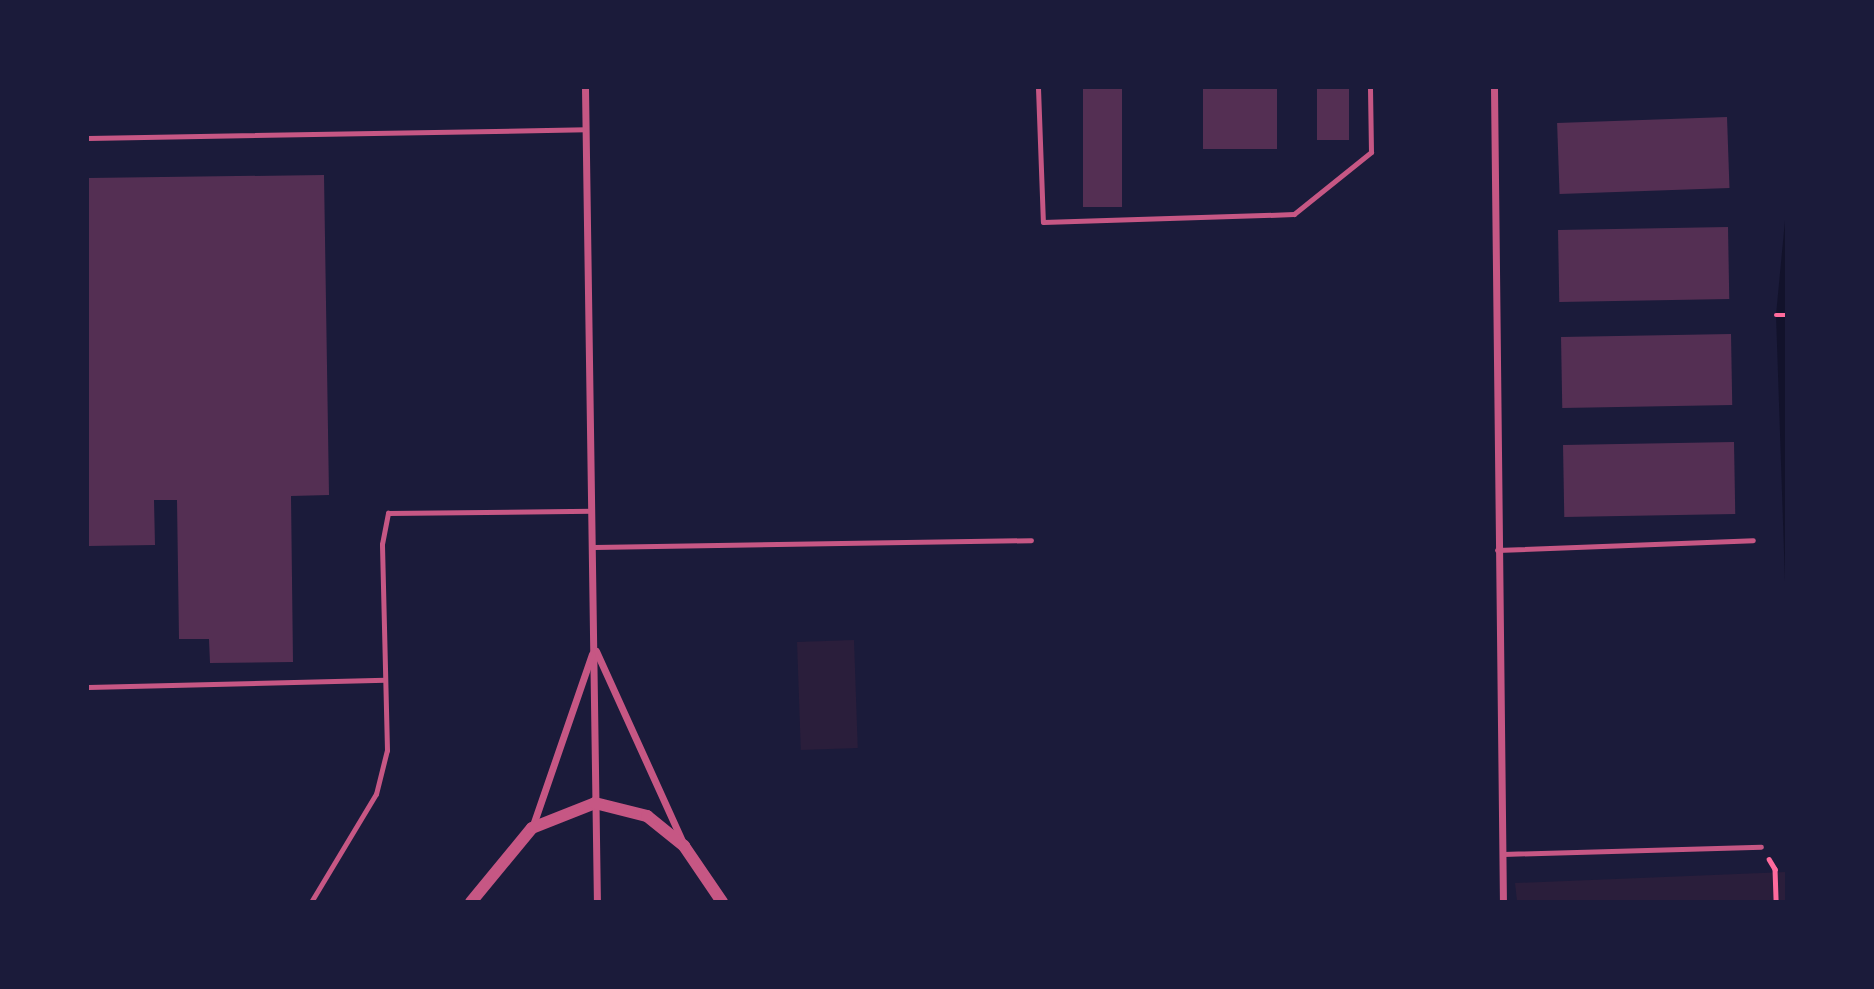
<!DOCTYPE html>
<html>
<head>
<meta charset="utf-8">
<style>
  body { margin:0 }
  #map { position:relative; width:1874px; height:989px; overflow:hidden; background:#1b1b3a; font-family:Jost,sans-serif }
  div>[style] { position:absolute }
  .green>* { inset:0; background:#2a1e3b; transform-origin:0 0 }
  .water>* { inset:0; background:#12122b }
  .building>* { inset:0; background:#542f53; transform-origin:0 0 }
  .path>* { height:4.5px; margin:-2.25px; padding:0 2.25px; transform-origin:2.25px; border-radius:2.25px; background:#ff6b9d }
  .service>* { height:5px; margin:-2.5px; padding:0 2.5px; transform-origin:2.5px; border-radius:2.5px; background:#c65784 }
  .minor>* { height:7px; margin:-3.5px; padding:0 3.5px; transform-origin:3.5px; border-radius:3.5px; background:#c65784 }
  .tertiary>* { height:12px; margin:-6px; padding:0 6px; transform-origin:6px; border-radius:6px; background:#c65784 }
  span { translate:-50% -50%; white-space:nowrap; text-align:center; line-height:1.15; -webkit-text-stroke:7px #1b1b3a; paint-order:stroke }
  .frame { position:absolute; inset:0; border:89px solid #1b1b3a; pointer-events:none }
</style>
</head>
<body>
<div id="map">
  <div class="green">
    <div style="left:854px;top:640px;width:108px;height:57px;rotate:88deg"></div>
    <div style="clip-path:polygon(1786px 872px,1786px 901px,1517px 901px,1515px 883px)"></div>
  </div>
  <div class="water">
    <div style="clip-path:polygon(1786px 210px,1786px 611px,1776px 315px)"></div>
  </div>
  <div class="building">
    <div style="left:1083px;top:88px;width:39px;height:119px"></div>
    <div style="left:1203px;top:88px;width:74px;height:61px"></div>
    <div style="left:1317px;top:88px;width:32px;height:52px"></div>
    <div style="left:1727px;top:117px;width:71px;height:170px;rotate:88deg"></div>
    <div style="clip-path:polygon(324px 175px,329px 495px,291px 496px,293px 662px,210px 663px,209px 639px,179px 639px,177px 500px,154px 500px,155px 545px,88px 546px,88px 178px)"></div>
    <div style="left:1728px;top:227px;width:72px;height:170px;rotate:89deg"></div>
    <div style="left:1731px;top:334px;width:71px;height:170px;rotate:89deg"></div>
    <div style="left:1734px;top:442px;width:72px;height:171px;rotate:89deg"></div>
  </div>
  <div class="path">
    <div style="left:1776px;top:315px;width:10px"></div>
    <div style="left:1769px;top:859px;width:12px;rotate:59deg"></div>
    <div style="left:1775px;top:869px;width:33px;rotate:88deg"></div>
  </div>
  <div class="service">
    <div style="left:1038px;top:88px;width:134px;rotate:87.9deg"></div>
    <div style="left:1043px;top:222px;width:251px;rotate:-1.8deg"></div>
    <div style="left:1294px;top:214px;width:99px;rotate:-38.8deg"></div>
    <div style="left:1371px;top:152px;width:64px;rotate:-90.9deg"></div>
    <div style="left:88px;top:138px;width:498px;rotate:-1deg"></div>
    <div style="left:594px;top:547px;width:437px;rotate:-0.9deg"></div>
    <div style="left:1497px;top:550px;width:256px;rotate:-2.2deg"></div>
    <div style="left:88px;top:687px;width:297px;rotate:-1.4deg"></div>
    <div style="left:1503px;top:854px;width:258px;rotate:-1.6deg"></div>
    <div style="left:311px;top:902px;width:126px;rotate:-59deg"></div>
    <div style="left:376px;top:794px;width:45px;rotate:-76deg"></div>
    <div style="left:387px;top:750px;width:206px;rotate:-91.4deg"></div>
    <div style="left:382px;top:544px;width:32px;rotate:-79deg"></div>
    <div style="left:388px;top:513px;width:204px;rotate:-0.6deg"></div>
  </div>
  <div class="minor">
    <div style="left:585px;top:88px;width:814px;rotate:89.16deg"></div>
    <div style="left:1494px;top:88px;width:814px;rotate:89.37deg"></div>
    <div style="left:596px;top:651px;width:209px;rotate:65.6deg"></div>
    <div style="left:532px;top:828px;width:184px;rotate:-71deg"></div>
  </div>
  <div class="tertiary">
    <div style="left:471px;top:902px;width:96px;rotate:-50.5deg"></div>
    <div style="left:532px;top:828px;width:68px;rotate:-21.6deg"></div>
    <div style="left:595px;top:803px;width:54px;rotate:14deg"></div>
    <div style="left:647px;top:816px;width:48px;rotate:39deg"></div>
    <div style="left:684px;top:846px;width:68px;rotate:55.8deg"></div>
  </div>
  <div class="frame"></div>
</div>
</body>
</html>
